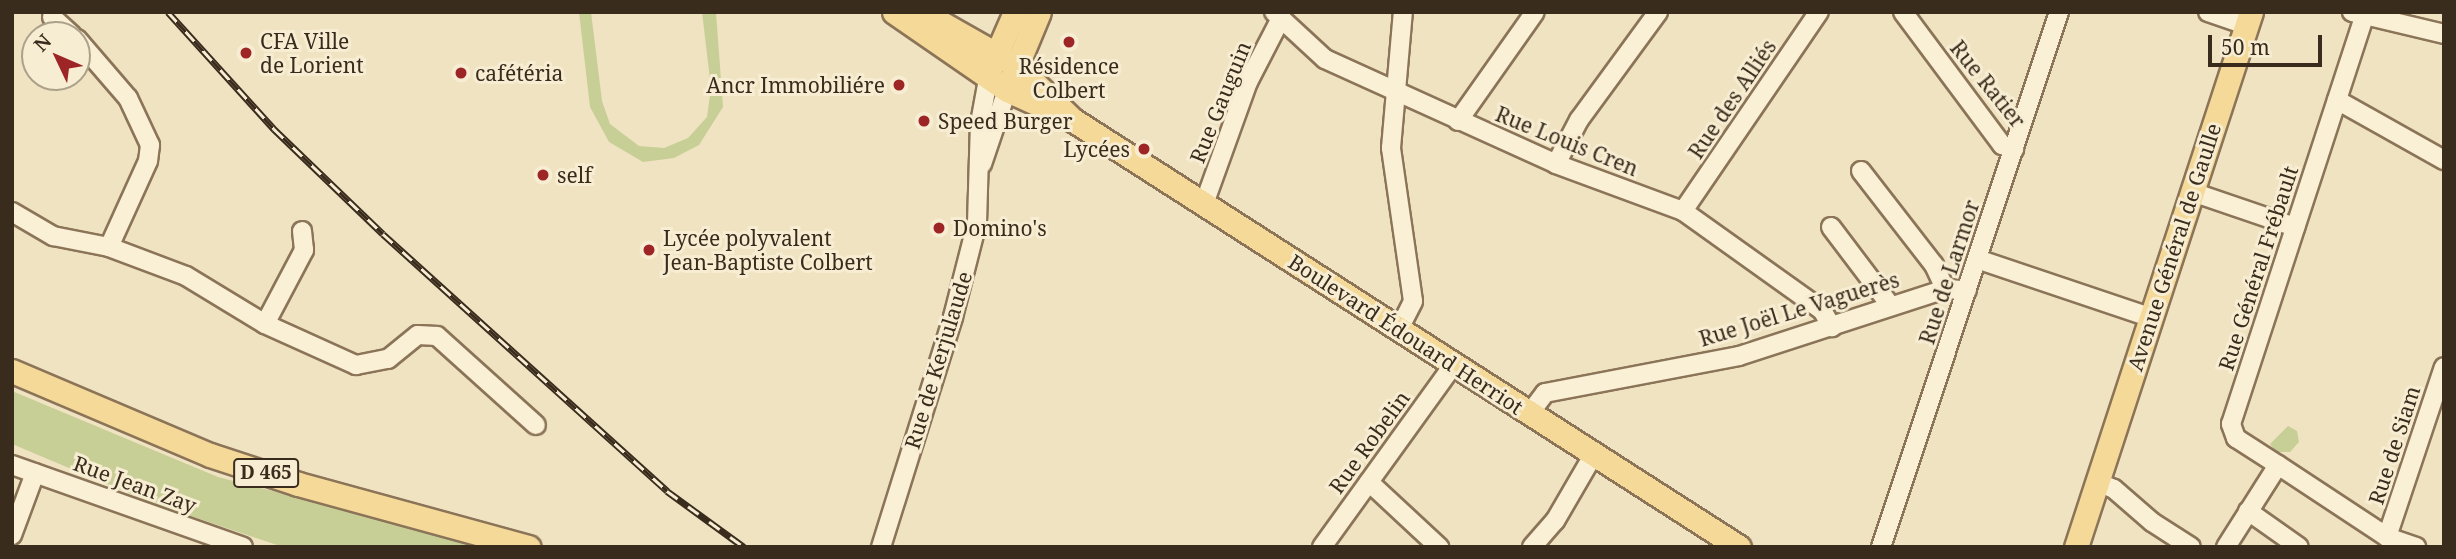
<!DOCTYPE html>
<html>
<head>
<meta charset="utf-8">
<style>
  body { margin:0 }
  #map { position:relative; width:2456px; height:559px; overflow:hidden; background:#f0e3c2; font-family:"Noto Serif",serif }
  div>[style] { position:absolute }
  .green>* { inset:0; background:#c8cf96 }
  .roads { filter:drop-shadow(2px 0 #8b7458) drop-shadow(-2px 0 #8b7458) drop-shadow(0 2px #8b7458) drop-shadow(0 -2px #8b7458) }
  .minor>* { height:18px; margin:-9px; padding:0 9px; transform-origin:9px; border-radius:9px; background:#faf0d6 }
  .major>* { height:23px; margin:-11.5px; padding:0 11.5px; transform-origin:11.5px; border-radius:11.5px; background:#f5d998 }
  .rail>* { height:7px; margin-top:-3.5px; transform-origin:0; background:repeating-linear-gradient(90deg,#f7edd2 0 13px,#3a2c1d 0 26px); box-sizing:border-box; border-block:2px solid #3a2c1d }
  .dots>* { width:19px; height:19px; translate:-50% -50%; box-sizing:border-box; border:4px solid #f7edd2; border-radius:50% }
  span { translate:-50% -50%; white-space:nowrap; text-align:center; line-height:1.15; -webkit-text-stroke:6px #f7edd2; paint-order:stroke }
  .shield-label span { padding:2px 5px; background:#f7edd2; border:2px solid; border-radius:5px; -webkit-text-stroke-width:0 }
  .shield-label { font-size:19px; color:#3a2c1d; font-weight:700 }
  .poi-label { font-size:21px; color:#3a2c1d }
  .left { translate:0 -50%; text-align:left }
  .right { translate:-100% -50%; text-align:right }
  .street-label { font-size:21px; color:#3a2c1d }
  .frame { position:absolute; inset:0; border:14px solid #3a2c1d; pointer-events:none }
  .north { position:absolute; left:21px; top:21px; width:70px; height:70px; box-sizing:border-box; background:#f7edd2; border:2px solid #aba08a; border-radius:50%; rotate:314deg; font-size:19px; font-weight:700; line-height:28px; text-align:center; color:#3a2c1d }
  .north::after { content:''; display:block; margin:auto; width:24px; height:32px; background:#9e2525; clip-path:polygon(50% 0,100% 100%,50% 72%,0 100%) }
  .scale { position:absolute; left:2208px; top:35px; width:114px; height:32px; box-sizing:border-box; border:4px solid #3a2c1d; border-top:0; padding-left:9px; font-size:21px; line-height:24px; white-space:nowrap; color:#3a2c1d; -webkit-text-stroke:5px #f7edd2; paint-order:stroke }
</style>
</head>
<body>
<div id="map">
  <div class="green">
    <div style="clip-path:polygon(579px 12px,591px 12px,602px 101px,610px 124px,639px 146px,664px 148px,688px 138px,707px 117px,711px 88px,702px 12px,716px 12px,723px 107px,699px 145px,674px 158px,643px 162px,609px 142px,590px 107px)"></div>
    <div style="clip-path:polygon(12px 391px,218px 477px,490px 547px,283px 547px,152px 503px,12px 444px)"></div>
    <div style="clip-path:polygon(2288px 426px,2297px 431px,2299px 442px,2290px 452px,2276px 452px,2270px 444px)"></div>
  </div>
  <div class="roads">
    <div class="minor">
      <div style="left:1274px;top:12px;width:69px;rotate:42.7deg"></div>
      <div style="left:1325px;top:59px;width:254px;rotate:24.4deg"></div>
      <div style="left:1556px;top:164px;width:135px;rotate:20.3deg"></div>
      <div style="left:1683px;top:211px;width:171px;rotate:35.5deg"></div>
      <div style="left:1822px;top:310px;width:20px;rotate:60deg"></div>
      <div style="left:1903px;top:12px;width:166px;rotate:53.3deg"></div>
      <div style="left:2002px;top:145px;width:13px;rotate:18deg"></div>
      <div style="left:2208px;top:12px;width:40px;rotate:18.9deg"></div>
      <div style="left:2352px;top:12px;width:95px;rotate:13.4deg"></div>
      <div style="left:52px;top:17px;width:27px;rotate:42deg"></div>
      <div style="left:77px;top:39px;width:78px;rotate:49.2deg"></div>
      <div style="left:128px;top:98px;width:52px;rotate:64.9deg"></div>
      <div style="left:150px;top:145px;width:16px;rotate:97deg"></div>
      <div style="left:148px;top:161px;width:94px;rotate:114.4deg"></div>
      <div style="left:2337px;top:100px;width:123px;rotate:29.3deg"></div>
      <div style="left:1458px;top:121px;width:133px;rotate:-54.8deg"></div>
      <div style="left:982px;top:164px;width:78px;rotate:-71.3deg"></div>
      <div style="left:1556px;top:164px;width:50px;rotate:-62.4deg"></div>
      <div style="left:1579px;top:120px;width:134px;rotate:-53.8deg"></div>
      <div style="left:1861px;top:171px;width:119px;rotate:52.2deg"></div>
      <div style="left:1934px;top:265px;width:26px;rotate:65deg"></div>
      <div style="left:2192px;top:192px;width:109px;rotate:18.8deg"></div>
      <div style="left:1204px;top:204px;width:130px;rotate:-70.2deg"></div>
      <div style="left:1248px;top:82px;width:72px;rotate:-62.7deg"></div>
      <div style="left:1683px;top:211px;width:241px;rotate:-55.7deg"></div>
      <div style="left:12px;top:212px;width:48px;rotate:30.3deg"></div>
      <div style="left:53px;top:236px;width:57px;rotate:11.1deg"></div>
      <div style="left:109px;top:247px;width:82px;rotate:20.6deg"></div>
      <div style="left:186px;top:276px;width:92px;rotate:31.3deg"></div>
      <div style="left:265px;top:324px;width:100px;rotate:24.3deg"></div>
      <div style="left:356px;top:365px;width:33px;rotate:-11deg"></div>
      <div style="left:388px;top:359px;width:38px;rotate:-39deg"></div>
      <div style="left:418px;top:335px;width:19px;rotate:3deg"></div>
      <div style="left:437px;top:336px;width:133px;rotate:42deg"></div>
      <div style="left:1831px;top:227px;width:98px;rotate:52.9deg"></div>
      <div style="left:1977px;top:259px;width:185px;rotate:18.6deg"></div>
      <div style="left:265px;top:324px;width:84px;rotate:-62.2deg"></div>
      <div style="left:304px;top:250px;width:19px;rotate:-96deg"></div>
      <div style="left:1399px;top:329px;width:31px;rotate:-63deg"></div>
      <div style="left:1413px;top:301px;width:155px;rotate:-98.2deg"></div>
      <div style="left:1391px;top:148px;width:137px;rotate:-85deg"></div>
      <div style="left:1530px;top:413px;width:25px;rotate:-53deg"></div>
      <div style="left:1545px;top:393px;width:197px;rotate:-10.8deg"></div>
      <div style="left:1739px;top:356px;width:217px;rotate:-18deg"></div>
      <div style="left:1945px;top:289px;width:22px;rotate:3deg"></div>
      <div style="left:12px;top:465px;width:245px;rotate:19.5deg"></div>
      <div style="left:2278px;top:465px;width:131px;rotate:33.4deg"></div>
      <div style="left:2387px;top:537px;width:31px;rotate:19deg"></div>
      <div style="left:1369px;top:482px;width:96px;rotate:42.9deg"></div>
      <div style="left:2097px;top:482px;width:18px;rotate:22deg"></div>
      <div style="left:2114px;top:489px;width:50px;rotate:41deg"></div>
      <div style="left:2152px;top:522px;width:46px;rotate:32.7deg"></div>
      <div style="left:2248px;top:511px;width:62px;rotate:35.2deg"></div>
      <div style="left:12px;top:535px;width:66px;rotate:-69.6deg"></div>
      <div style="left:2387px;top:537px;width:179px;rotate:-71.5deg"></div>
      <div style="left:881px;top:547px;width:241px;rotate:-72.6deg"></div>
      <div style="left:953px;top:317px;width:97px;rotate:-75.7deg"></div>
      <div style="left:977px;top:223px;width:100px;rotate:-88.3deg"></div>
      <div style="left:980px;top:123px;width:50px;rotate:-79.6deg"></div>
      <div style="left:1322px;top:547px;width:226px;rotate:-54.2deg"></div>
      <div style="left:1532px;top:547px;width:35px;rotate:-49deg"></div>
      <div style="left:1555px;top:521px;width:78px;rotate:-59.8deg"></div>
      <div style="left:1881px;top:547px;width:564px;rotate:-71.6deg"></div>
      <div style="left:2226px;top:547px;width:97px;rotate:-57.6deg"></div>
      <div style="left:2278px;top:465px;width:50px;rotate:-147.3deg"></div>
      <div style="left:2236px;top:438px;width:15px;rotate:-110deg"></div>
      <div style="left:2231px;top:424px;width:434px;rotate:-71.9deg"></div>
    </div>
    <div class="major">
      <div style="left:894px;top:12px;width:137px;rotate:34.6deg"></div>
      <div style="left:1007px;top:90px;width:48px;rotate:24.4deg"></div>
      <div style="left:922px;top:12px;width:109px;rotate:29.6deg"></div>
      <div style="left:1017px;top:66px;width:78px;rotate:44deg"></div>
      <div style="left:1073px;top:120px;width:791px;rotate:32.67deg"></div>
      <div style="left:991px;top:67px;width:60px;rotate:-66.4deg"></div>
      <div style="left:1012px;top:77px;width:70px;rotate:-67.4deg"></div>
      <div style="left:12px;top:371px;width:215px;rotate:23deg"></div>
      <div style="left:210px;top:455px;width:93px;rotate:18.2deg"></div>
      <div style="left:298px;top:484px;width:239px;rotate:15.3deg"></div>
      <div style="left:2076px;top:547px;width:563px;rotate:-71.89deg"></div>
    </div>
  </div>
  <div class="rail">
    <div style="left:168px;top:12px;width:158px;rotate:47.8deg"></div>
    <div style="left:274px;top:129px;width:151px;rotate:43.9deg"></div>
    <div style="left:383px;top:234px;width:383px;rotate:42.1deg"></div>
    <div style="left:667px;top:491px;width:95px;rotate:36deg"></div>
  </div>
  <div class="dots">
    <div style="left:1069px;top:42px;background:#9e2525"></div>
    <div style="left:246px;top:53px;background:#9e2525"></div>
    <div style="left:461px;top:73px;background:#9e2525"></div>
    <div style="left:899px;top:85px;background:#9e2525"></div>
    <div style="left:924px;top:121px;background:#9e2525"></div>
    <div style="left:1144px;top:149px;background:#9e2525"></div>
    <div style="left:543px;top:175px;background:#9e2525"></div>
    <div style="left:939px;top:228px;background:#9e2525"></div>
    <div style="left:649px;top:250px;background:#9e2525"></div>
  </div>
  <div class="shield-label">
    <span style="left:266px;top:473px">D 465</span>
  </div>
  <div class="poi-label">
    <span class="left" style="left:260px;top:53px">CFA Ville<br>de Lorient</span>
    <span style="left:1069px;top:78px">Résidence<br>Colbert</span>
    <span class="left" style="left:475px;top:73px">cafétéria</span>
    <span class="right" style="left:885px;top:85px">Ancr Immobiliére</span>
    <span class="left" style="left:938px;top:121px">Speed Burger</span>
    <span class="right" style="left:1130px;top:149px">Lycées</span>
    <span class="left" style="left:557px;top:175px">self</span>
    <span class="left" style="left:953px;top:228px">Domino's</span>
    <span class="left" style="left:663px;top:250px">Lycée polyvalent<br>Jean-Baptiste Colbert</span>
  </div>
  <div class="street-label">
    <span style="left:1988px;top:84px;rotate:51deg">Rue Ratier</span>
    <span style="left:1732px;top:99px;rotate:-56deg">Rue des Alliés</span>
    <span style="left:1220px;top:102px;rotate:-68deg">Rue Gauguin</span>
    <span style="left:1567px;top:141px;rotate:22deg">Rue Louis Cren</span>
    <span style="left:2174px;top:247px;rotate:-72deg">Avenue Général de Gaulle</span>
    <span style="left:2258px;top:268px;rotate:-72deg">Rue Général Frébault</span>
    <span style="left:1949px;top:272px;rotate:-72deg">Rue de Larmor</span>
    <span style="left:1799px;top:309px;rotate:-17deg">Rue Joël Le Vaguerès</span>
    <span style="left:1406px;top:334px;rotate:33deg">Boulevard Édouard Herriot</span>
    <span style="left:938px;top:360px;rotate:-73deg">Rue de Kerjulaude</span>
    <span style="left:1369px;top:442px;rotate:-54deg">Rue Robelin</span>
    <span style="left:2394px;top:445px;rotate:-72deg">Rue de Siam</span>
    <span style="left:135px;top:484px;rotate:20deg">Rue Jean Zay</span>
  </div>
  <div class="frame"></div>
  <div class="north">N</div>
  <div class="scale">50 m</div>
</div>
</body>
</html>
